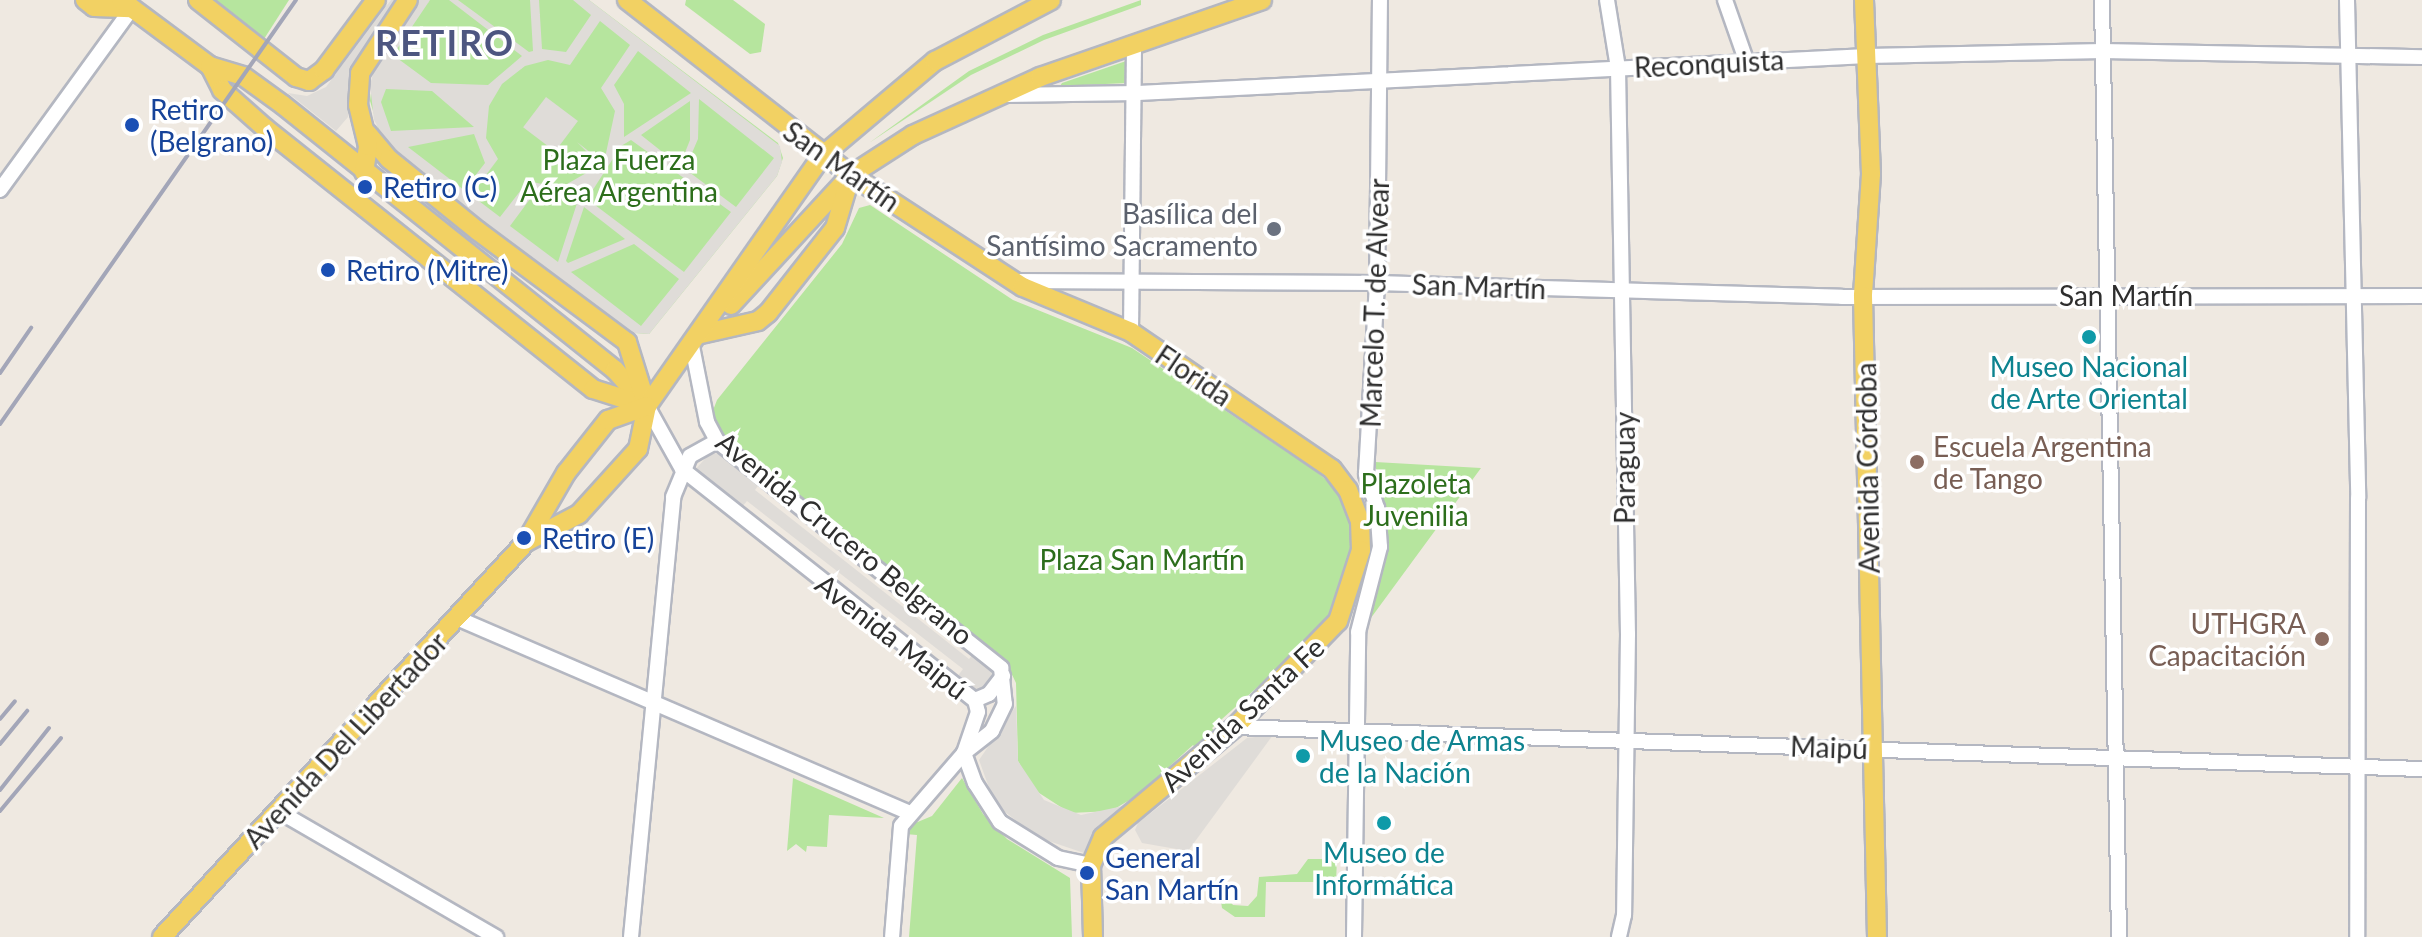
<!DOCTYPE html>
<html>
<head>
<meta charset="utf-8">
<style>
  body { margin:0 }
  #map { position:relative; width:2422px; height:937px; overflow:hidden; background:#efe9e1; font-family:Lato,sans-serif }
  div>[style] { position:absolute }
  .green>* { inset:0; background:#b6e59e }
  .plaza>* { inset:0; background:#dfdcd8; transform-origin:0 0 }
  .roads { filter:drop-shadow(2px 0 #b4b7c1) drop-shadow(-2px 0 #b4b7c1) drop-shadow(0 2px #b4b7c1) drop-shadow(0 -2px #b4b7c1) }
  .minor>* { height:14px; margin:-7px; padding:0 7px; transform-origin:7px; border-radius:7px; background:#fff }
  .major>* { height:18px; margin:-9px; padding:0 9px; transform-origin:9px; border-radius:9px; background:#f2d163 }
  .rail>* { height:4px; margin:-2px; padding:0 2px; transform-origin:2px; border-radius:2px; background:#a3a6b8 }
  .dots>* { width:22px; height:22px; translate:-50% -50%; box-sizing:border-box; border:4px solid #fff; border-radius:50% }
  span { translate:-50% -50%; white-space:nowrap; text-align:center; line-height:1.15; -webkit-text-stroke:7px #fff; paint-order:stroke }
  .street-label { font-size:28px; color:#2e2e2e }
  .transit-label { font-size:28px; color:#164399 }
  .left { translate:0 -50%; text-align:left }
  .park-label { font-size:28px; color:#2c6e1b }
  .worship-label { font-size:28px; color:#5b616d }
  .right { translate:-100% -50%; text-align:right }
  .culture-label { font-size:28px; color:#0d838f }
  .education-label { font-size:28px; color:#785e54 }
  .district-label { font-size:36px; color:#4d5680; font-weight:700; letter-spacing:2px }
</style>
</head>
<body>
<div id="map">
  <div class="green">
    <div style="clip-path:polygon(215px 0,289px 0,264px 39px)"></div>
    <div style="clip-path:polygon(416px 0,589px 0,778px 143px,783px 158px,777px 176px,649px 334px,621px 332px,452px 199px,380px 134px,370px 101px,374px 69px)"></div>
    <div style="clip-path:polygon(686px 0,733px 0,765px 24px,761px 52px,750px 54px,685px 5px)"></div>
    <div style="clip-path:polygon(1141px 0,1141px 5px,1044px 40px,971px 75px,869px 143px,969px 71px,1043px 35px)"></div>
    <div style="clip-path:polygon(1129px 60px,1128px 83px,1060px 86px,1062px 83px)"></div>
    <div style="clip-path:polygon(870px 205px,1013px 300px,1132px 348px,1317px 472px,1336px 489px,1353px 523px,1351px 543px,1358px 544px,1331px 612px,1312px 638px,1212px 728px,1218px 736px,1199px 752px,1193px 745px,1138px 795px,1111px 811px,1070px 813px,1033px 789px,1018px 761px,1016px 683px,1005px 660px,716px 433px,712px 413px,717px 400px,842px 244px,859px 208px)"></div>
    <div style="clip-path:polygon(1375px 462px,1481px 468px,1365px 626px,1387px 538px)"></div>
    <div style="clip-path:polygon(793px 778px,884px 818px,829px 815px,827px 847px,807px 846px,806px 852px,796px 844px,787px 851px)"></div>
    <div style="clip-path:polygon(962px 778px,983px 814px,1007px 839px,1070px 878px,1072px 937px,909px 937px,917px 835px,905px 834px,908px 826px,932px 816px)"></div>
    <div style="clip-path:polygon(1308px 859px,1337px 859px,1336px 882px,1266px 882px,1265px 917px,1235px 917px,1222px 908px,1219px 888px,1233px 905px,1248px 906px,1257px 896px,1259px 877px,1297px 874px)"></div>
  </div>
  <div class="plaza">
    <div style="clip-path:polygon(391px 0,398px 0,349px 72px,348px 117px,336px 131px,288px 93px,307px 96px,326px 87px)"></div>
    <div style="clip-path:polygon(evenodd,416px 0,430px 0,393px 55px,431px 83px,488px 85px,522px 56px,449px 0,458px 0,529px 52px,533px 51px,530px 0,539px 0,542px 49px,566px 52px,591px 15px,573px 0,589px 0,780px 146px,782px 162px,777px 176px,649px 334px,621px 332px,391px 151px,374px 120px,370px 85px,377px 58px,416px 0,600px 21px,630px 45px,601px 88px,615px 111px,606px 153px,601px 161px,577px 142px,599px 164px,595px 168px,560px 188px,528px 181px,500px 217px,471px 195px,498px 159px,486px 138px,489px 106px,502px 84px,525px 66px,548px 60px,570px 65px,600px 21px,416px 0,638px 51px,691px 93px,624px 137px,624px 104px,614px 85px,638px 51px,416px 0,386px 89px,432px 91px,474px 127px,391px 131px,381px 102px,386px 89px,416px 0,699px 99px,774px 158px,736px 207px,685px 169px,698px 139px,699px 99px,416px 0,690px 101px,690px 140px,682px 160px,675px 162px,641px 135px,690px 101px,416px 0,474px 134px,485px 163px,464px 190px,408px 147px,474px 134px,416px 0,631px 140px,731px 212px,684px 272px,587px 199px,621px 146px,631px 140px,416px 0,580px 194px,558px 262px,510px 226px,533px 195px,580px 194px,416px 0,584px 207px,625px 239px,568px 263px,566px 261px,584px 207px,416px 0,634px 244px,679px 279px,641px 326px,571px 272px,634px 244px)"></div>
    <div style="left:546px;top:97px;width:40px;height:38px;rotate:37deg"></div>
    <div style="clip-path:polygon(710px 453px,721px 454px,760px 483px,755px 490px,969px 659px,975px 652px,993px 664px,996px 676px,983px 692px,971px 689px,957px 677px,963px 669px,747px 501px,741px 508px,694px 471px)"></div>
    <div style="clip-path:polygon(1016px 706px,1018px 761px,1044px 800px,1081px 815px,1123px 806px,1098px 826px,1084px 853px,1037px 837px,1000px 808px,991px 793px,979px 760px)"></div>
    <div style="clip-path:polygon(1273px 735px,1188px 851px,1142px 843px,1135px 830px,1138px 823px,1247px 738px)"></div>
  </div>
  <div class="roads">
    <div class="minor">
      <div style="left:1607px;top:0;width:69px;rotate:80.8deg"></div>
      <div style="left:1618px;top:68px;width:566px;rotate:88.99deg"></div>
      <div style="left:1628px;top:634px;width:281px;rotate:90.8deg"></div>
      <div style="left:1624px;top:915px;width:23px;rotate:103deg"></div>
      <div style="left:1725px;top:0;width:64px;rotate:70.7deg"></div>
      <div style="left:2102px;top:0;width:937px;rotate:88.96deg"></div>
      <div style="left:2347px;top:0;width:498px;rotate:88.7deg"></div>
      <div style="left:2358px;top:498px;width:439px;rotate:90.1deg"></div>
      <div style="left:1005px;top:95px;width:133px;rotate:-0.9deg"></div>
      <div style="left:1138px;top:93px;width:730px;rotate:-2.91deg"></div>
      <div style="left:1867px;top:56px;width:236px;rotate:-1.2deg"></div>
      <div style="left:2103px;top:51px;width:319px;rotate:1.1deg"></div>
      <div style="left:0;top:190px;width:225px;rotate:-54deg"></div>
      <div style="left:1015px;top:281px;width:362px;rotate:0.3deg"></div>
      <div style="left:1377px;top:283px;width:465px;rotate:1.7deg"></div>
      <div style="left:1842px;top:297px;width:580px;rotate:-0.1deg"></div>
      <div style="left:1131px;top:332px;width:289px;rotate:-89.4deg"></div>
      <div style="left:692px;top:346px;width:77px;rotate:78.8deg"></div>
      <div style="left:707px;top:422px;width:21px;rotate:62deg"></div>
      <div style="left:717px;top:441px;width:364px;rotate:38.6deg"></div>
      <div style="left:1001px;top:668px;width:36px;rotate:84deg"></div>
      <div style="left:1005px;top:704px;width:30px;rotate:116deg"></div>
      <div style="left:992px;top:731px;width:36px;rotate:142deg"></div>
      <div style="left:964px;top:753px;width:96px;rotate:130.8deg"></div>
      <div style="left:901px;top:826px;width:111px;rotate:94.6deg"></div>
      <div style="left:647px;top:406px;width:72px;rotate:60.9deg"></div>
      <div style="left:682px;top:469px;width:373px;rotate:38.3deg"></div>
      <div style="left:975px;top:700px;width:12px;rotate:76deg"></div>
      <div style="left:978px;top:712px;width:43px;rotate:108.9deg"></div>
      <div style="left:964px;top:753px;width:32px;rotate:70deg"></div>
      <div style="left:975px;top:783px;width:46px;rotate:57.3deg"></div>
      <div style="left:1000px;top:822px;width:68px;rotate:31.8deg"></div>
      <div style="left:1058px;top:858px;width:34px;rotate:12deg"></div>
      <div style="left:457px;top:618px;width:493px;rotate:23.3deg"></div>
      <div style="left:975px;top:700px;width:15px;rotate:-23deg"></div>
      <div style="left:989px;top:694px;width:23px;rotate:-52deg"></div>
      <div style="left:1235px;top:727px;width:1188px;rotate:2.03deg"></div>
      <div style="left:280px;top:812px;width:250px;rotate:30.1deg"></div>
      <div style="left:631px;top:937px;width:442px;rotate:-84.5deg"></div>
      <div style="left:673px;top:497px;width:44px;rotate:-67.5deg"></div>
      <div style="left:690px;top:456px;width:31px;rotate:-29deg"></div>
      <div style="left:1354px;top:937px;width:305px;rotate:-89.2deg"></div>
      <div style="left:1358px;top:632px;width:88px;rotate:-75.5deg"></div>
      <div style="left:1380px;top:547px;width:39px;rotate:-94deg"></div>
      <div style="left:1377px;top:508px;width:36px;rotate:-108deg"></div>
      <div style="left:1366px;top:474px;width:191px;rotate:-86.7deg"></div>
      <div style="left:1377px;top:283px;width:283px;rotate:-89.4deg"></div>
    </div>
    <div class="major">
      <div style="left:85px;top:0;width:11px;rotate:38deg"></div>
      <div style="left:94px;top:7px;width:38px;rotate:2deg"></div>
      <div style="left:121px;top:0;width:111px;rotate:36.6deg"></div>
      <div style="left:210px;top:66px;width:34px;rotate:17deg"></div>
      <div style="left:243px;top:76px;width:49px;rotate:35.9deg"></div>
      <div style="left:283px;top:105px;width:425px;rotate:38.6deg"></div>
      <div style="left:615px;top:370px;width:48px;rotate:48.4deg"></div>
      <div style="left:198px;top:0;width:125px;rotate:38.2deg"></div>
      <div style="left:296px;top:77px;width:14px;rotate:17deg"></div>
      <div style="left:309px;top:81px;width:19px;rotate:-36deg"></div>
      <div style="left:324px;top:70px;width:87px;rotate:-53.4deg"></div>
      <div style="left:627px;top:0;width:284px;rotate:38deg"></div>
      <div style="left:851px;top:175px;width:205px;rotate:33.1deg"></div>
      <div style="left:1023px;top:287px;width:117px;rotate:22.6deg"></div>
      <div style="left:1131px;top:332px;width:243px;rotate:34.3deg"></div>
      <div style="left:1332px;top:469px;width:26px;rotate:53deg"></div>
      <div style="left:1348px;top:490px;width:33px;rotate:69deg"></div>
      <div style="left:1360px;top:521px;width:29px;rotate:88deg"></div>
      <div style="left:1361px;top:550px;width:75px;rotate:107.9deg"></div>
      <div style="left:1338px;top:621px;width:148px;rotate:134.2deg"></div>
      <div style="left:1235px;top:727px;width:172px;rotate:140.2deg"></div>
      <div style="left:1103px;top:837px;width:30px;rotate:113deg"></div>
      <div style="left:1091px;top:865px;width:72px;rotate:88.4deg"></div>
      <div style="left:1864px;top:0;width:174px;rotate:87.7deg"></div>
      <div style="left:1871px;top:174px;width:122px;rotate:93.8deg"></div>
      <div style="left:1863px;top:296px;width:641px;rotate:88.75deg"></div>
      <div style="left:210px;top:66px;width:27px;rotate:63deg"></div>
      <div style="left:222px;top:90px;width:57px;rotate:41.5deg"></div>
      <div style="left:265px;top:128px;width:419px;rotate:38.5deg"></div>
      <div style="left:593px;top:389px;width:57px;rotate:17.5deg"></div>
      <div style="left:367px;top:133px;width:34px;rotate:50deg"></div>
      <div style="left:389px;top:159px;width:114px;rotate:39deg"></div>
      <div style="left:478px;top:231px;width:186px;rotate:36.7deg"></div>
      <div style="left:627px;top:342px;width:64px;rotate:72.7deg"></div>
      <div style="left:364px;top:172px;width:26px;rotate:-81deg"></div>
      <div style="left:368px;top:146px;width:42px;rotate:-103.7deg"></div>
      <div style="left:358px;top:105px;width:32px;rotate:-86deg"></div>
      <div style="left:360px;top:73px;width:87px;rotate:-56.7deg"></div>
      <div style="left:731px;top:305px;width:177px;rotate:-47.3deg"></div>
      <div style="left:851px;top:175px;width:74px;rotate:-32.8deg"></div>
      <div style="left:913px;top:135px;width:140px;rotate:-24.5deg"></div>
      <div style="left:1040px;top:77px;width:235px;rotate:-19.1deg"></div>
      <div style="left:701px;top:334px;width:58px;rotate:-12.8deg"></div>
      <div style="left:758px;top:321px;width:13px;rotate:-39deg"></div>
      <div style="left:768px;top:313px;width:108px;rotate:-51.8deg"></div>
      <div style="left:835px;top:228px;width:52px;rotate:-73.3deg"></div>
      <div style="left:526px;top:542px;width:60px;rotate:-27.8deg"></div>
      <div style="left:579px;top:514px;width:88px;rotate:-47.8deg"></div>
      <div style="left:638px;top:449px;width:44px;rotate:-78.2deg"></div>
      <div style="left:647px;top:406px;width:305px;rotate:-55deg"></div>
      <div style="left:822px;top:156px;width:148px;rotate:-40.1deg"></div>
      <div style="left:935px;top:61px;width:131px;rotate:-27.7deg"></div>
      <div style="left:162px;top:937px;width:537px;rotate:-47.34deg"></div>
      <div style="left:526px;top:542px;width:80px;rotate:-59.9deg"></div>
      <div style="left:566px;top:473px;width:68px;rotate:-51.6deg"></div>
      <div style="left:608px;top:420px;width:41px;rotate:-19.7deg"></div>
    </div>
  </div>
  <div class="rail">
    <div style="left:0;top:373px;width:55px;rotate:-55.4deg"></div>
    <div style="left:0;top:424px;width:517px;rotate:-55.08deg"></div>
    <div style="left:0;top:719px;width:23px;rotate:-50deg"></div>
    <div style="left:0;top:744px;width:43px;rotate:-50.7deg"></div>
    <div style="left:0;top:790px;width:79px;rotate:-51.7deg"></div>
    <div style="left:0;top:811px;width:95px;rotate:-50.1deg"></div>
  </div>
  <div class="dots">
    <div style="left:132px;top:125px;background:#1a4fb4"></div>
    <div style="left:365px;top:187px;background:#1a4fb4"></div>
    <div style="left:1274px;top:229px;background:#6b7280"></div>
    <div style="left:328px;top:270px;background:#1a4fb4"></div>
    <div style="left:2089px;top:337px;background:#0f9aa8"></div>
    <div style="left:1917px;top:462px;background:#8d6e63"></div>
    <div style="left:524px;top:538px;background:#1a4fb4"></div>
    <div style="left:2322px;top:639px;background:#8d6e63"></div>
    <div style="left:1303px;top:756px;background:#0f9aa8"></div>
    <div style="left:1384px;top:823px;background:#0f9aa8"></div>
    <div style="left:1087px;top:873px;background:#1a4fb4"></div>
  </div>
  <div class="street-label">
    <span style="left:1709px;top:63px;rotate:-3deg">Reconquista</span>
    <span style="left:842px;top:166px;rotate:35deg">San Martín</span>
    <span style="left:1479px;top:286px;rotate:2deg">San Martín</span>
    <span style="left:2126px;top:295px">San Martín</span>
    <span style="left:1374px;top:303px;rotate:-88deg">Marcelo T. de Alvear</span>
    <span style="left:1194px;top:375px;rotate:34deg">Florida</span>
    <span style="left:1624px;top:468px;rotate:-90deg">Paraguay</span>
    <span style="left:1867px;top:468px;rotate:-91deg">Avenida Córdoba</span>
    <span style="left:845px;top:538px;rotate:39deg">Avenida Crucero Belgrano</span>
    <span style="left:892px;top:636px;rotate:38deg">Avenida Maipú</span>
    <span style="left:1242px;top:714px;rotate:-43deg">Avenida Santa Fe</span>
    <span style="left:345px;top:740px;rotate:-47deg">Avenida Del Libertador</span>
    <span style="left:1829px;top:747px;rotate:2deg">Maipú</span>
  </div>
  <div class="transit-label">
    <span class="left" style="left:150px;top:125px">Retiro<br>(Belgrano)</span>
    <span class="left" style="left:383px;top:187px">Retiro (C)</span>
    <span class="left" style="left:346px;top:270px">Retiro (Mitre)</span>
    <span class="left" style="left:542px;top:538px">Retiro (E)</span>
    <span class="left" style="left:1105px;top:873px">General<br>San Martín</span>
  </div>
  <div class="park-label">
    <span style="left:619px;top:175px">Plaza Fuerza<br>Aérea Argentina</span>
    <span style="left:1416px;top:499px">Plazoleta<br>Juvenilia</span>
    <span style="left:1142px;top:559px">Plaza San Martín</span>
  </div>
  <div class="worship-label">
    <span class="right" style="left:1258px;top:229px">Basílica del<br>Santísimo Sacramento</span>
  </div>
  <div class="culture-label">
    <span style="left:2089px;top:382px">Museo Nacional<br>de Arte Oriental</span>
    <span class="left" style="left:1319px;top:756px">Museo de Armas<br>de la Nación</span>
    <span style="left:1384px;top:868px">Museo de<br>Informática</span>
  </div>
  <div class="education-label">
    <span class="left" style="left:1933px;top:462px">Escuela Argentina<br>de Tango</span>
    <span class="right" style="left:2306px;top:639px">UTHGRA<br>Capacitación</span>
  </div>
  <div class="district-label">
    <span style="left:445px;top:43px">RETIRO</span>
  </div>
</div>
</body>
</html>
